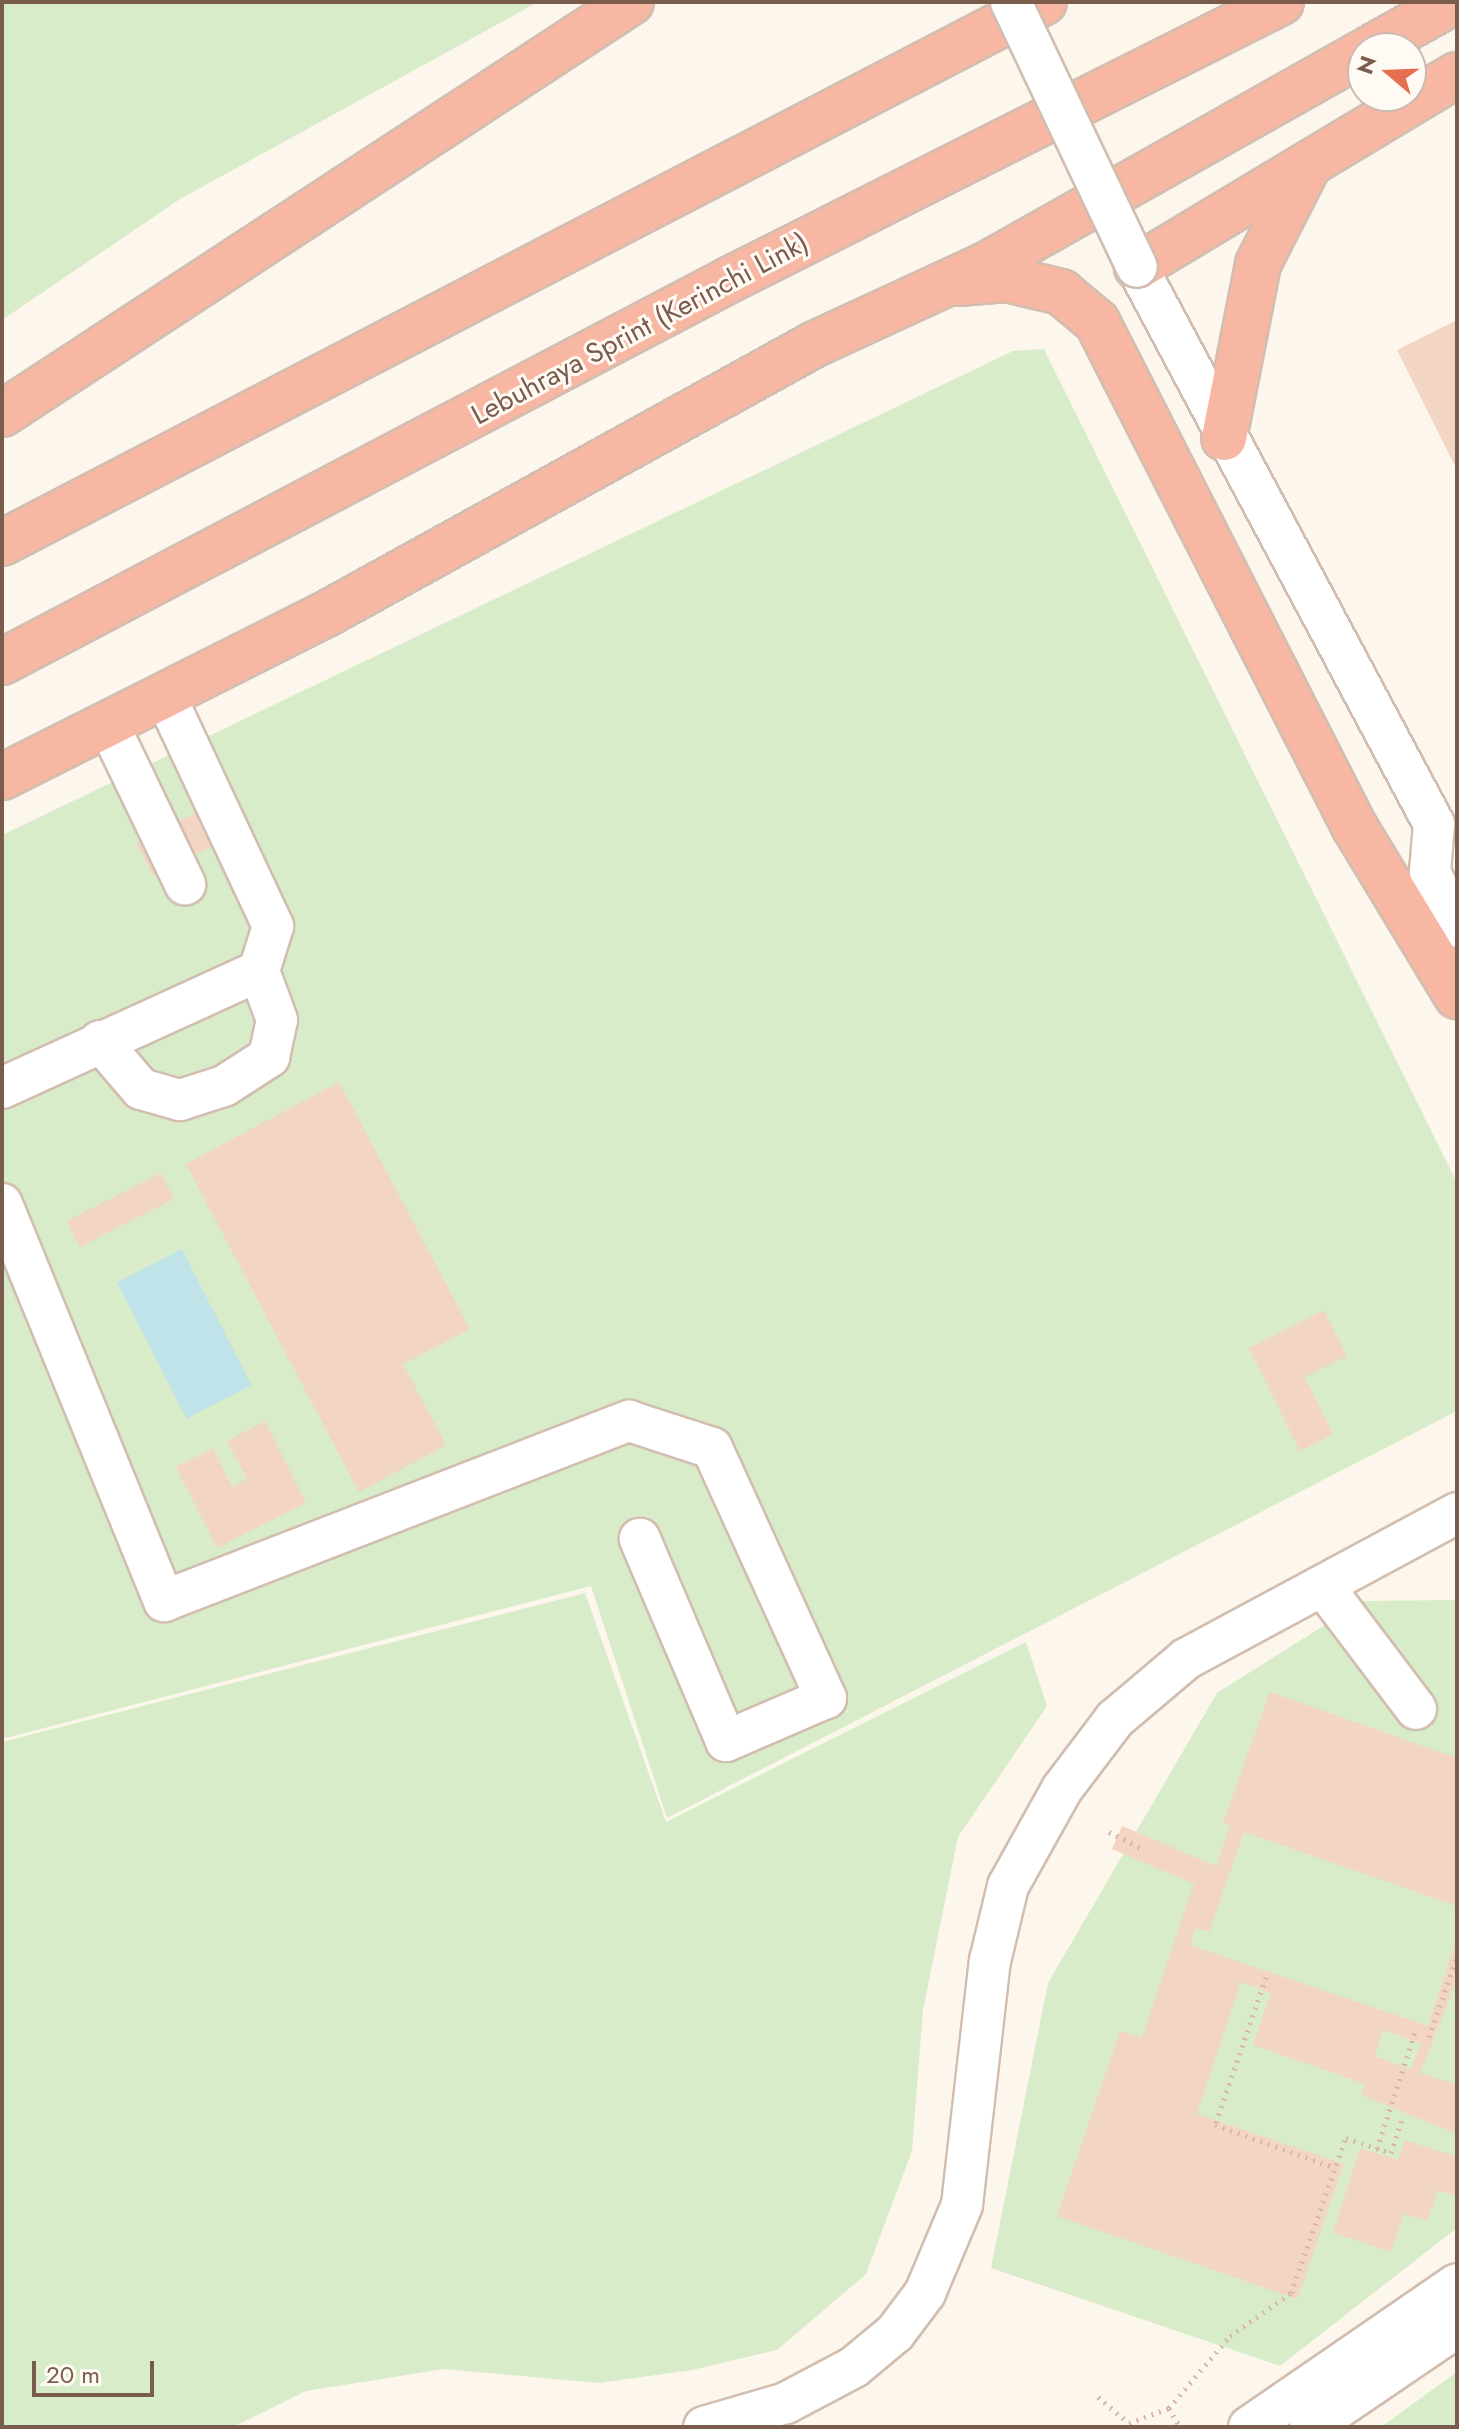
<!DOCTYPE html>
<html>
<head>
<meta charset="utf-8">
<style>
  body { margin:0 }
  #map { position:relative; width:1459px; height:2429px; overflow:hidden; background:#fdf6ec; font-family:Jost,sans-serif }
  div>[style] { position:absolute }
  .green>* { inset:0; background:#d8ecc9 }
  .water>* { inset:0; background:#bfe3e8; transform-origin:0 0 }
  .building>* { inset:0; background:#f3d5c3; transform-origin:0 0 }
  .path>* { height:5px; margin-top:-2.5px; transform-origin:0; background:repeating-linear-gradient(90deg,#d9b8a5 0 2px,transparent 0 8px) }
  .roads { filter:drop-shadow(2px 0 #d1beb0) drop-shadow(-2px 0 #d1beb0) drop-shadow(0 2px #d1beb0) drop-shadow(0 -2px #d1beb0) }
  .minor>* { height:40px; margin:-20px; padding:0 20px; transform-origin:20px; border-radius:20px; background:#fff }
  .highway>* { height:44px; margin:-22px; padding:0 22px; transform-origin:22px; border-radius:22px; background:#f7b7a3 }
  .bridges { filter:drop-shadow(2px 0 #d1beb0) drop-shadow(-2px 0 #d1beb0) drop-shadow(0 2px #d1beb0) drop-shadow(0 -2px #d1beb0) }
  .minor-bridge>* { height:40px; margin:-20px; padding:0 20px; transform-origin:20px; border-radius:20px; background:#fff }
  span { translate:-50% -50%; white-space:nowrap; text-align:center; line-height:1.15; -webkit-text-stroke:6px #fffaf3; paint-order:stroke }
  .street-label { font-size:28px; color:#7a5c4d }
  .frame { position:absolute; inset:0; border:4px solid #7a5c4d; pointer-events:none }
  .north { position:absolute; left:1347px; top:32px; width:80px; height:80px; box-sizing:border-box; background:#fffaf3; border:2px solid #cabbb1; border-radius:50%; rotate:289deg; font-size:22px; font-weight:700; line-height:32px; text-align:center; color:#7a5c4d }
  .north::after { content:''; display:block; margin:auto; width:28px; height:36px; background:#e76f51; clip-path:polygon(50% 0,100% 100%,50% 72%,0 100%) }
  .scale { position:absolute; left:32px; top:2361px; width:122px; height:36px; box-sizing:border-box; border:4px solid #7a5c4d; border-top:0; padding-left:10px; font-size:24px; line-height:28px; white-space:nowrap; color:#7a5c4d; -webkit-text-stroke:6px #fffaf3; paint-order:stroke }
</style>
</head>
<body>
<div id="map">
  <div class="green">
    <div style="clip-path:polygon(2px 2px,538px 2px,180px 199px,2px 320px)"></div>
    <div style="clip-path:polygon(1044px 349px,1457px 1183px,1457px 1411px,667px 1818px,591px 1586px,2px 1739px,2px 835px,1013px 351px)"></div>
    <div style="clip-path:polygon(585px 1593px,666px 1822px,1026px 1642px,1047px 1706px,958px 1837px,923px 2010px,912px 2151px,866px 2274px,777px 2350px,692px 2370px,599px 2383px,444px 2369px,306px 2391px,233px 2427px,2px 2427px,2px 1742px)"></div>
    <div style="clip-path:polygon(1457px 1600px,1457px 2228px,1280px 2366px,991px 2268px,1048px 1983px,1217px 1693px,1363px 1601px)"></div>
    <div style="clip-path:polygon(1457px 2372px,1457px 2427px,1381px 2427px)"></div>
  </div>
  <div class="water">
    <div style="left:182px;top:1249px;width:153px;height:73px;rotate:63deg"></div>
  </div>
  <div class="building">
    <div style="clip-path:polygon(1457px 320px,1457px 470px,1397px 350px)"></div>
    <div style="left:229px;top:796px;width:37px;height:104px;rotate:63deg"></div>
    <div style="clip-path:polygon(339px 1082px,470px 1329px,403px 1364px,446px 1445px,359px 1492px,186px 1164px)"></div>
    <div style="left:161px;top:1173px;width:29px;height:106px;rotate:63deg"></div>
    <div style="clip-path:polygon(1324px 1310px,1347px 1356px,1305px 1377px,1333px 1434px,1300px 1451px,1249px 1348px)"></div>
    <div style="clip-path:polygon(265px 1421px,306px 1503px,217px 1548px,176px 1467px,213px 1448px,232px 1487px,247px 1479px,227px 1441px)"></div>
    <div style="clip-path:polygon(evenodd,1270px 1692px,1457px 1758px,1457px 1906px,1244px 1832px,1209px 1932px,1195px 1928px,1190px 1945px,1428px 2026px,1457px 1939px,1457px 1979px,1420px 2073px,1457px 2085px,1457px 2134px,1361px 2095px,1365px 2084px,1253px 2045px,1271px 1993px,1241px 1982px,1197px 2114px,1344px 2164px,1297px 2299px,1057px 2216px,1120px 2031px,1142px 2038px,1194px 1884px,1112px 1849px,1122px 1826px,1216px 1866px,1230px 1826px,1223px 1823px,1270px 1692px,1383px 2030px,1421px 2043px,1411px 2070px,1375px 2056px,1383px 2030px)"></div>
    <div style="clip-path:polygon(1405px 2140px,1457px 2157px,1457px 2196px,1438px 2190px,1427px 2221px,1404px 2214px,1391px 2252px,1333px 2233px,1360px 2148px,1398px 2160px)"></div>
  </div>
  <div class="path">
    <div style="left:1109px;top:1832px;width:40px;rotate:26.6deg"></div>
    <div style="left:1266px;top:1977px;width:157px;rotate:109deg"></div>
    <div style="left:1215px;top:2125px;width:128px;rotate:19.6deg"></div>
    <div style="left:1429px;top:2037px;width:86px;rotate:-70.9deg"></div>
    <div style="left:1377px;top:2149px;width:123px;rotate:-72deg"></div>
    <div style="left:1098px;top:2397px;width:40px;rotate:40deg"></div>
    <div style="left:1129px;top:2423px;width:43px;rotate:-20.6deg"></div>
    <div style="left:1169px;top:2408px;width:94px;rotate:-49.7deg"></div>
    <div style="left:1230px;top:2336px;width:75px;rotate:-35.2deg"></div>
    <div style="left:1291px;top:2293px;width:164px;rotate:-70.5deg"></div>
    <div style="left:1346px;top:2138px;width:47px;rotate:18.4deg"></div>
    <div style="left:1391px;top:2153px;width:38px;rotate:-72deg"></div>
    <div style="left:1169px;top:2408px;width:22px;rotate:60deg"></div>
  </div>
  <div class="roads">
    <div class="minor">
      <div style="left:1137px;top:267px;width:631px;rotate:61.93deg"></div>
      <div style="left:1434px;top:824px;width:48px;rotate:94.8deg"></div>
      <div style="left:1430px;top:872px;width:61px;rotate:63.9deg"></div>
      <div style="left:108px;top:724px;width:178px;rotate:64.3deg"></div>
      <div style="left:100px;top:1041px;width:63px;rotate:49.5deg"></div>
      <div style="left:141px;top:1089px;width:41px;rotate:15.8deg"></div>
      <div style="left:180px;top:1100px;width:46px;rotate:-17.7deg"></div>
      <div style="left:224px;top:1086px;width:54px;rotate:-32.8deg"></div>
      <div style="left:269px;top:1057px;width:38px;rotate:-78deg"></div>
      <div style="left:277px;top:1020px;width:52px;rotate:-110.2deg"></div>
      <div style="left:2px;top:1088px;width:282px;rotate:-24.5deg"></div>
      <div style="left:259px;top:971px;width:47px;rotate:-72.7deg"></div>
      <div style="left:273px;top:926px;width:255px;rotate:-115.1deg"></div>
      <div style="left:2px;top:1204px;width:429px;rotate:67.8deg"></div>
      <div style="left:164px;top:1601px;width:499px;rotate:-21.2deg"></div>
      <div style="left:629px;top:1421px;width:87px;rotate:18deg"></div>
      <div style="left:712px;top:1448px;width:275px;rotate:65.5deg"></div>
      <div style="left:826px;top:1698px;width:109px;rotate:156.7deg"></div>
      <div style="left:726px;top:1741px;width:220px;rotate:-113.1deg"></div>
      <div style="left:1323px;top:1586px;width:154px;rotate:52.9deg"></div>
      <div style="left:704px;top:2427px;width:85px;rotate:-16.3deg"></div>
      <div style="left:786px;top:2403px;width:77px;rotate:-27.9deg"></div>
      <div style="left:854px;top:2367px;width:53px;rotate:-39.7deg"></div>
      <div style="left:895px;top:2333px;width:50px;rotate:-53.1deg"></div>
      <div style="left:925px;top:2293px;width:95px;rotate:-67.2deg"></div>
      <div style="left:962px;top:2205px;width:246px;rotate:-83.5deg"></div>
      <div style="left:990px;top:1961px;width:77px;rotate:-76.5deg"></div>
      <div style="left:1008px;top:1886px;width:111px;rotate:-60.9deg"></div>
      <div style="left:1062px;top:1789px;width:88px;rotate:-52.9deg"></div>
      <div style="left:1115px;top:1719px;width:93px;rotate:-40.2deg"></div>
      <div style="left:1186px;top:1659px;width:308px;rotate:-28.3deg"></div>
      <div style="left:1249px;top:2427px;width:252px;rotate:-34.5deg"></div>
      <div style="left:1310px;top:2427px;width:178px;rotate:-34.2deg"></div>
    </div>
    <div class="highway">
      <div style="left:1371px;top:48px;width:94px;rotate:-29.3deg"></div>
      <div style="left:1137px;top:267px;width:373px;rotate:-31deg"></div>
      <div style="left:958px;top:283px;width:49px;rotate:-4.7deg"></div>
      <div style="left:1007px;top:279px;width:56px;rotate:13.5deg"></div>
      <div style="left:1061px;top:292px;width:47px;rotate:39.8deg"></div>
      <div style="left:1097px;top:322px;width:566px;rotate:62.98deg"></div>
      <div style="left:1354px;top:826px;width:199px;rotate:58.8deg"></div>
      <div style="left:2px;top:414px;width:752px;rotate:-33.23deg"></div>
      <div style="left:1224px;top:438px;width:177px;rotate:-78.9deg"></div>
      <div style="left:1258px;top:264px;width:108px;rotate:-63deg"></div>
      <div style="left:2px;top:543px;width:1174px;rotate:-27.44deg"></div>
      <div style="left:2px;top:662px;width:821px;rotate:-27.72deg"></div>
      <div style="left:729px;top:280px;width:618px;rotate:-26.73deg"></div>
      <div style="left:2px;top:777px;width:365px;rotate:-26.7deg"></div>
      <div style="left:328px;top:613px;width:556px;rotate:-28.91deg"></div>
      <div style="left:815px;top:344px;width:188px;rotate:-24.8deg"></div>
      <div style="left:986px;top:265px;width:433px;rotate:-29.4deg"></div>
    </div>
  </div>
  <div class="bridges">
    <div class="minor-bridge">
      <div style="left:1011px;top:2px;width:293px;rotate:64.6deg"></div>
    </div>
  </div>
  <div class="street-label">
    <span style="left:640px;top:329px;rotate:-28deg">Lebuhraya Sprint (Kerinchi Link)</span>
  </div>
  <div class="frame"></div>
  <div class="north">N</div>
  <div class="scale">20 m</div>
</div>
</body>
</html>
